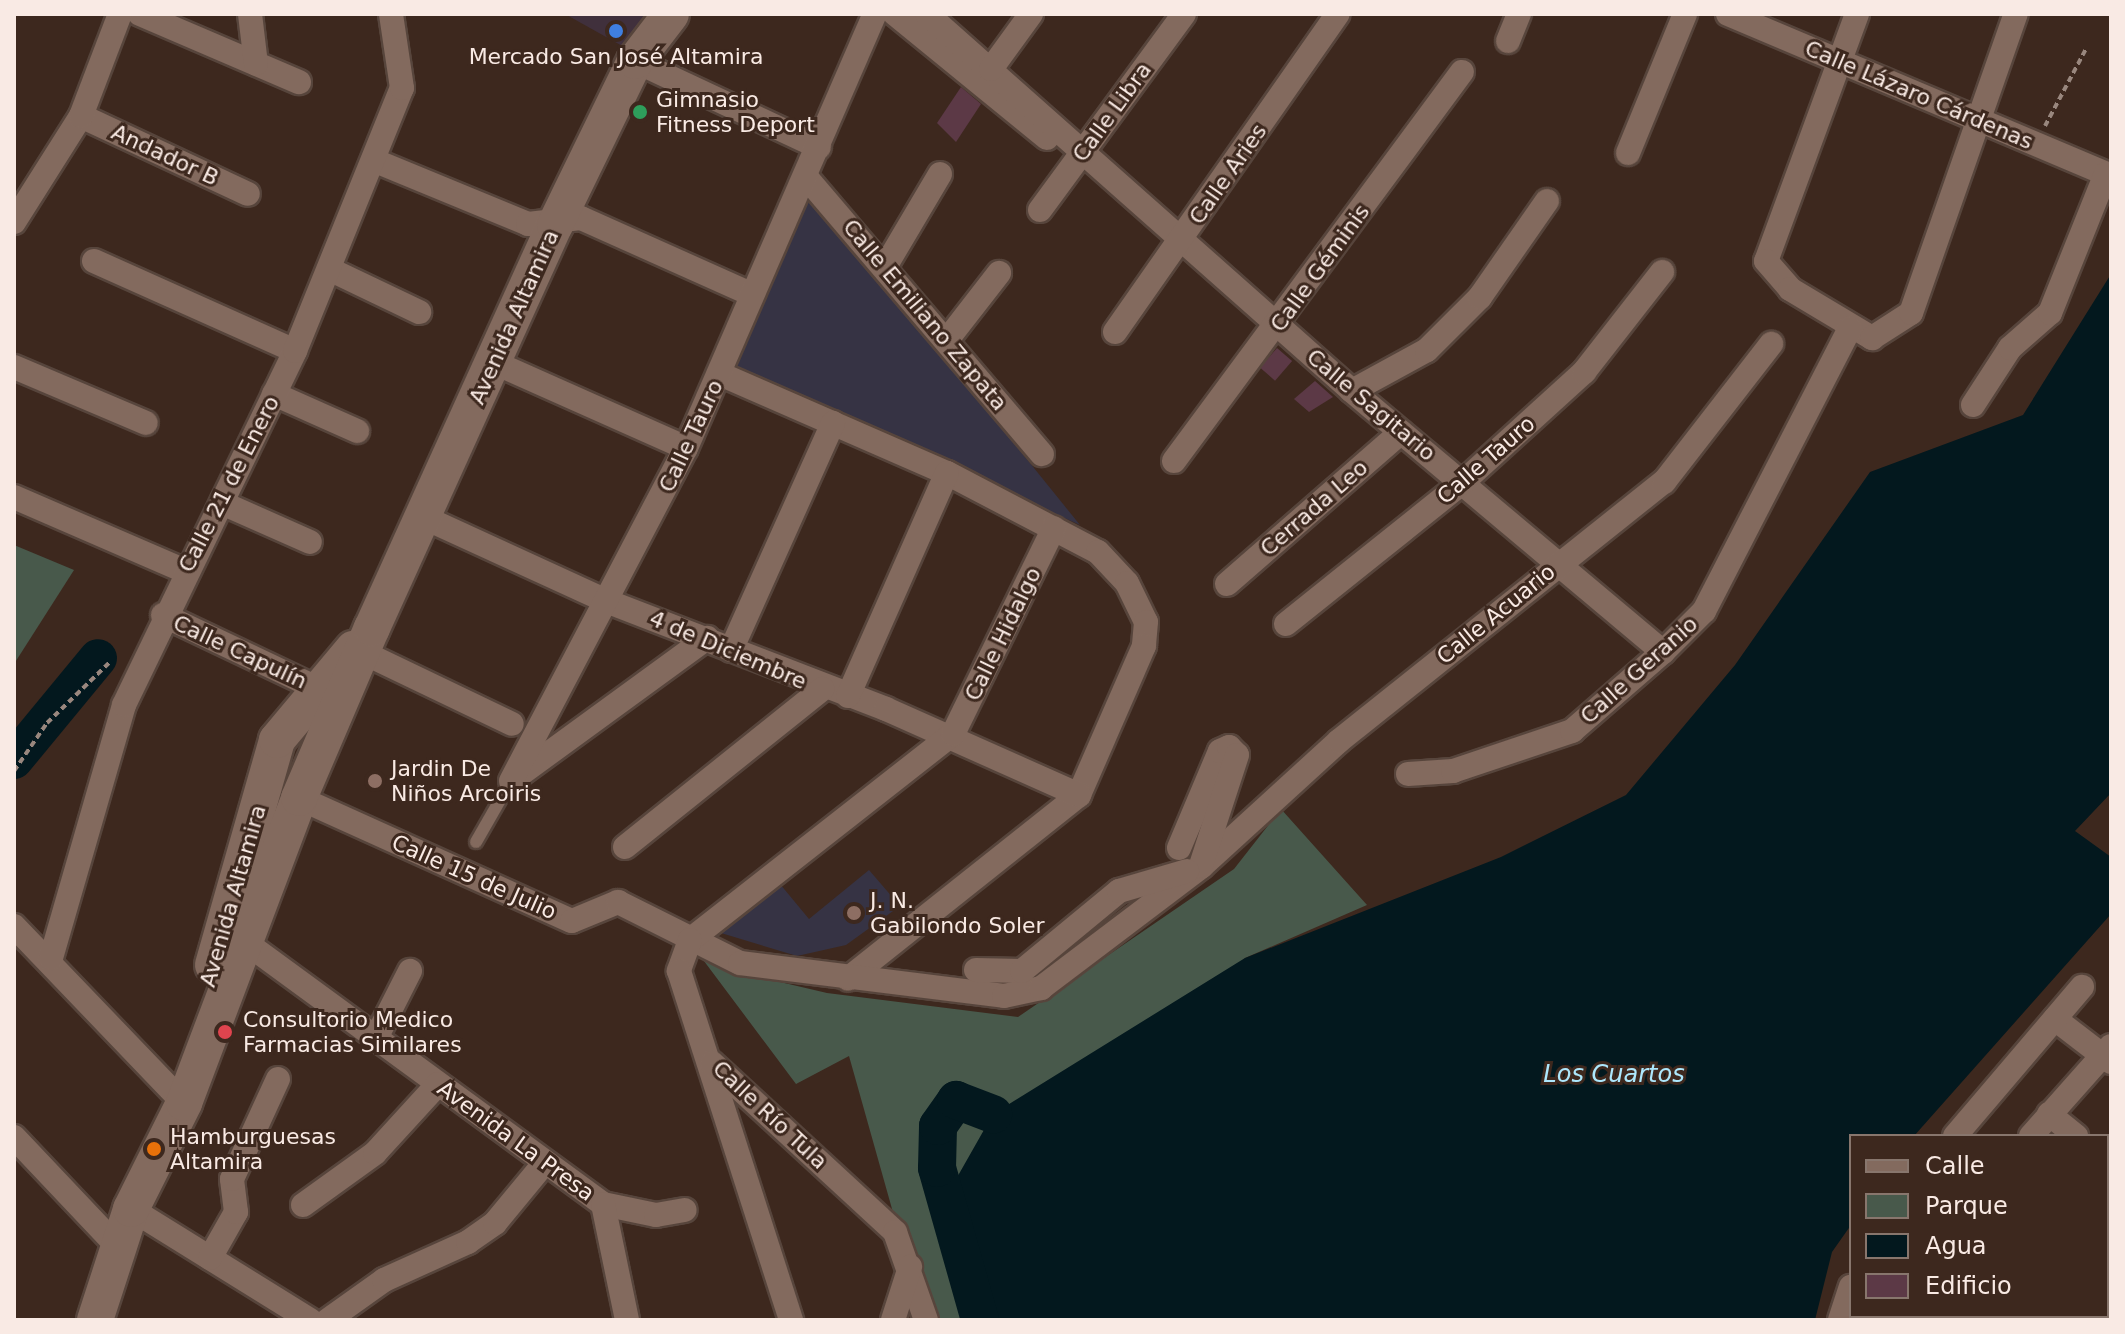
<!DOCTYPE html>
<html>
<head>
<meta charset="utf-8">
<style>
  body { margin:0 }
  #map { position:relative; width:2125px; height:1334px; overflow:hidden; background:#3d281e; font-family:"DejaVu Sans",sans-serif }
  div>[style] { position:absolute }
  .commercial>* { inset:0; background:#40303c }
  .education>* { inset:0; background:#363344 }
  .green>* { inset:0; background:#48594b }
  .water>* { inset:0; background:#03181e }
  .river>* { height:38px; margin:-19px; padding:0 19px; transform-origin:19px; border-radius:19px; background:#03181e }
  .building>* { inset:0; background:#5c3946; transform-origin:0 0 }
  .path>* { height:4px; margin-top:-2px; transform-origin:0; background:repeating-linear-gradient(90deg,#99877e 0 6px,transparent 0 10px) }
  .roads { filter:drop-shadow(2px 0 #57453c) drop-shadow(-2px 0 #57453c) drop-shadow(0 2px #57453c) drop-shadow(0 -2px #57453c) }
  .lane>* { height:12px; margin:-6px; padding:0 6px; transform-origin:6px; border-radius:6px; background:#836a5e }
  .street>* { height:24px; margin:-12px; padding:0 12px; transform-origin:12px; border-radius:12px; background:#836a5e }
  .secondary>* { height:36px; margin:-18px; padding:0 18px; transform-origin:18px; border-radius:18px; background:#836a5e }
  .dots>* { width:22px; height:22px; translate:-50% -50%; box-sizing:border-box; border:4px solid #3d281e; border-radius:50% }
  span { translate:-50% -50%; white-space:nowrap; text-align:center; line-height:1.15; -webkit-text-stroke:6px #3d281e; paint-order:stroke }
  .poi-label { font-size:22px; color:#f9eae4 }
  .left { translate:0 -50%; text-align:left }
  .street-label { font-size:22px; color:#f9eae4 }
  .water-label { font-size:24px; color:#ade7fc; font-style:italic }
  .frame { position:absolute; inset:0; border:16px solid #f9eae4; pointer-events:none }
  .legend { position:absolute; left:1849px; top:1134px; width:260px; height:184px; box-sizing:border-box; background:#3d281e; border:2px solid #88766d; margin:0; padding:10px 14px; list-style:none; font-size:24px; color:#f9eae4 }
  .legend li { display:flex; align-items:center; gap:16px; height:40px }
  .legend b { width:40px; border:2px solid #88766d }
</style>
</head>
<body>
<div id="map">
  <div class="commercial">
    <div style="clip-path:polygon(565px 14px,651px 14px,624px 47px)"></div>
  </div>
  <div class="education">
    <div style="clip-path:polygon(808px 188px,1080px 525px,730px 368px)"></div>
    <div style="clip-path:polygon(869px 870px,900px 906px,846px 945px,797px 956px,721px 933px,780px 884px,809px 919px)"></div>
  </div>
  <div class="green">
    <div style="clip-path:polygon(14px 545px,74px 570px,14px 664px)"></div>
    <div style="clip-path:polygon(1281px 809px,1367px 905px,1245px 958px,968px 1246px,995px 1320px,933px 1320px,894px 1216px,849px 1056px,796px 1084px,698px 953px,746px 974px,827px 993px,1018px 1017px,1234px 869px)"></div>
  </div>
  <div class="water">
    <div style="clip-path:polygon(2111px 274px,2111px 793px,2075px 831px,2111px 857px,2111px 914px,1914px 1136px,1851px 1136px,1851px 1225px,1832px 1252px,1815px 1320px,995px 1320px,951px 1188px,993px 1114px,1245px 958px,1501px 857px,1626px 795px,1735px 665px,1870px 472px,2023px 415px)"></div>
  </div>
  <div class="river">
    <div style="left:14px;top:760px;width:132px;rotate:-50.5deg"></div>
    <div style="left:980px;top:1320px;width:158px;rotate:-105.8deg"></div>
    <div style="left:937px;top:1168px;width:42px;rotate:-88.6deg"></div>
    <div style="left:938px;top:1126px;width:32px;rotate:-55deg"></div>
    <div style="left:956px;top:1100px;width:40px;rotate:21deg"></div>
  </div>
  <div class="building">
    <div style="clip-path:polygon(961px 87px,981px 104px,956px 142px,937px 123px)"></div>
    <div style="left:1277px;top:348px;width:20px;height:26px;rotate:41deg"></div>
    <div style="clip-path:polygon(1315px 381px,1333px 397px,1309px 412px,1294px 399px)"></div>
  </div>
  <div class="path">
    <div style="left:2045px;top:126px;width:89px;rotate:-62deg"></div>
    <div style="left:14px;top:771px;width:58px;rotate:-55.5deg"></div>
    <div style="left:47px;top:723px;width:88px;rotate:-44.1deg"></div>
  </div>
  <div class="roads">
    <div class="lane">
      <div style="left:476px;top:842px;width:70px;rotate:-60.2deg"></div>
    </div>
    <div class="street">
      <div style="left:140px;top:14px;width:173px;rotate:23.2deg"></div>
      <div style="left:250px;top:14px;width:50px;rotate:83.2deg"></div>
      <div style="left:895px;top:14px;width:196px;rotate:39.2deg"></div>
      <div style="left:927px;top:14px;width:568px;rotate:41.57deg"></div>
      <div style="left:1352px;top:391px;width:406px;rotate:40deg"></div>
      <div style="left:1728px;top:14px;width:416px;rotate:22.9deg"></div>
      <div style="left:1857px;top:14px;width:263px;rotate:110.2deg"></div>
      <div style="left:1766px;top:261px;width:37px;rotate:49deg"></div>
      <div style="left:1790px;top:289px;width:96px;rotate:30.9deg"></div>
      <div style="left:1872px;top:338px;width:46px;rotate:-32.7deg"></div>
      <div style="left:1911px;top:313px;width:317px;rotate:-70.7deg"></div>
      <div style="left:1508px;top:41px;width:29px;rotate:-68deg"></div>
      <div style="left:635px;top:61px;width:203px;rotate:25.1deg"></div>
      <div style="left:991px;top:69px;width:68px;rotate:-54deg"></div>
      <div style="left:81px;top:116px;width:184px;rotate:25deg"></div>
      <div style="left:1628px;top:153px;width:150px;rotate:-67.7deg"></div>
      <div style="left:373px;top:160px;width:168px;rotate:22.4deg"></div>
      <div style="left:528px;top:224px;width:53px;rotate:-6.5deg"></div>
      <div style="left:581px;top:218px;width:186px;rotate:24.1deg"></div>
      <div style="left:806px;top:177px;width:364px;rotate:49.6deg"></div>
      <div style="left:1040px;top:210px;width:243px;rotate:-53.7deg"></div>
      <div style="left:14px;top:222px;width:125px;rotate:-57.7deg"></div>
      <div style="left:81px;top:116px;width:109px;rotate:-69.1deg"></div>
      <div style="left:94px;top:261px;width:220px;rotate:24.1deg"></div>
      <div style="left:885px;top:267px;width:108px;rotate:-59.4deg"></div>
      <div style="left:329px;top:269px;width:100px;rotate:25.5deg"></div>
      <div style="left:1115px;top:332px;width:388px;rotate:-55deg"></div>
      <div style="left:947px;top:340px;width:85px;rotate:-52.2deg"></div>
      <div style="left:493px;top:362px;width:211px;rotate:24deg"></div>
      <div style="left:14px;top:367px;width:143px;rotate:23deg"></div>
      <div style="left:720px;top:374px;width:248px;rotate:23.6deg"></div>
      <div style="left:947px;top:473px;width:170px;rotate:27.6deg"></div>
      <div style="left:1098px;top:552px;width:42px;rotate:46.9deg"></div>
      <div style="left:1127px;top:583px;width:43px;rotate:64deg"></div>
      <div style="left:1146px;top:622px;width:24px;rotate:95deg"></div>
      <div style="left:1144px;top:646px;width:163px;rotate:113.6deg"></div>
      <div style="left:1079px;top:795px;width:295px;rotate:141.5deg"></div>
      <div style="left:1352px;top:391px;width:85px;rotate:-28.7deg"></div>
      <div style="left:1427px;top:350px;width:75px;rotate:-45deg"></div>
      <div style="left:1480px;top:297px;width:117px;rotate:-55.1deg"></div>
      <div style="left:274px;top:394px;width:91px;rotate:24deg"></div>
      <div style="left:1973px;top:405px;width:68px;rotate:-57deg"></div>
      <div style="left:2010px;top:348px;width:53px;rotate:-41.2deg"></div>
      <div style="left:2050px;top:313px;width:150px;rotate:-68.1deg"></div>
      <div style="left:1174px;top:461px;width:484px;rotate:-53.5deg"></div>
      <div style="left:14px;top:497px;width:186px;rotate:23.4deg"></div>
      <div style="left:222px;top:503px;width:96px;rotate:23.9deg"></div>
      <div style="left:423px;top:517px;width:205px;rotate:24.6deg"></div>
      <div style="left:609px;top:602px;width:297px;rotate:21.1deg"></div>
      <div style="left:886px;top:709px;width:211px;rotate:24deg"></div>
      <div style="left:1227px;top:584px;width:231px;rotate:-41.1deg"></div>
      <div style="left:163px;top:615px;width:170px;rotate:25.4deg"></div>
      <div style="left:1286px;top:624px;width:227px;rotate:-38.7deg"></div>
      <div style="left:1463px;top:482px;width:164px;rotate:-42.3deg"></div>
      <div style="left:1584px;top:372px;width:127px;rotate:-52deg"></div>
      <div style="left:731px;top:650px;width:249px;rotate:-65.8deg"></div>
      <div style="left:362px;top:652px;width:166px;rotate:25.6deg"></div>
      <div style="left:848px;top:696px;width:244px;rotate:-66.1deg"></div>
      <div style="left:1408px;top:774px;width:45px;rotate:-3.8deg"></div>
      <div style="left:1453px;top:771px;width:126px;rotate:-18.6deg"></div>
      <div style="left:1572px;top:731px;width:121px;rotate:-41deg"></div>
      <div style="left:1663px;top:652px;width:58px;rotate:-45deg"></div>
      <div style="left:1704px;top:611px;width:318px;rotate:-62.7deg"></div>
      <div style="left:515px;top:778px;width:238px;rotate:-36.1deg"></div>
      <div style="left:511px;top:781px;width:376px;rotate:-62.3deg"></div>
      <div style="left:686px;top:448px;width:473px;rotate:-66.5deg"></div>
      <div style="left:299px;top:798px;width:299px;rotate:24.3deg"></div>
      <div style="left:572px;top:921px;width:50px;rotate:-22.4deg"></div>
      <div style="left:618px;top:902px;width:136px;rotate:26.6deg"></div>
      <div style="left:740px;top:963px;width:266px;rotate:7.1deg"></div>
      <div style="left:1004px;top:996px;width:38px;rotate:-12deg"></div>
      <div style="left:1041px;top:988px;width:201px;rotate:-37.1deg"></div>
      <div style="left:1201px;top:867px;width:187px;rotate:-42.4deg"></div>
      <div style="left:1339px;top:741px;width:416px;rotate:-38.6deg"></div>
      <div style="left:1664px;top:482px;width:175px;rotate:-52.2deg"></div>
      <div style="left:625px;top:847px;width:253px;rotate:-38.7deg"></div>
      <div style="left:1179px;top:848px;width:105px;rotate:-67.1deg"></div>
      <div style="left:1220px;top:751px;width:10px;rotate:-24deg"></div>
      <div style="left:1229px;top:747px;width:11px;rotate:45deg"></div>
      <div style="left:1237px;top:755px;width:116px;rotate:108.1deg"></div>
      <div style="left:14px;top:926px;width:245px;rotate:46.2deg"></div>
      <div style="left:690px;top:940px;width:334px;rotate:-38.1deg"></div>
      <div style="left:953px;top:734px;width:229px;rotate:-63.9deg"></div>
      <div style="left:690px;top:940px;width:33px;rotate:110deg"></div>
      <div style="left:679px;top:971px;width:367px;rotate:72.2deg"></div>
      <div style="left:245px;top:942px;width:444px;rotate:36.2deg"></div>
      <div style="left:603px;top:1204px;width:54px;rotate:11.7deg"></div>
      <div style="left:656px;top:1215px;width:29px;rotate:-10deg"></div>
      <div style="left:51px;top:958px;width:263px;rotate:-73.9deg"></div>
      <div style="left:124px;top:705px;width:393px;rotate:-64.2deg"></div>
      <div style="left:295px;top:351px;width:284px;rotate:-67.9deg"></div>
      <div style="left:402px;top:88px;width:75px;rotate:-98.5deg"></div>
      <div style="left:976px;top:970px;width:46px;rotate:1.2deg"></div>
      <div style="left:1022px;top:971px;width:126px;rotate:-39.5deg"></div>
      <div style="left:1119px;top:891px;width:71px;rotate:-16.4deg"></div>
      <div style="left:2055px;top:1019px;width:71px;rotate:37.5deg"></div>
      <div style="left:377px;top:1036px;width:73px;rotate:-63.1deg"></div>
      <div style="left:712px;top:1063px;width:249px;rotate:42.7deg"></div>
      <div style="left:895px;top:1232px;width:93px;rotate:70.6deg"></div>
      <div style="left:2049px;top:1114px;width:35px;rotate:39deg"></div>
      <div style="left:1955px;top:1136px;width:196px;rotate:-49.6deg"></div>
      <div style="left:2031px;top:1136px;width:120px;rotate:-48.4deg"></div>
      <div style="left:14px;top:1137px;width:151px;rotate:46.6deg"></div>
      <div style="left:2107px;top:1161px;width:6px;rotate:45deg"></div>
      <div style="left:603px;top:1204px;width:118px;rotate:78.3deg"></div>
      <div style="left:303px;top:1205px;width:89px;rotate:-35.8deg"></div>
      <div style="left:375px;top:1153px;width:93px;rotate:-47.6deg"></div>
      <div style="left:131px;top:1209px;width:211px;rotate:31.8deg"></div>
      <div style="left:210px;top:1258px;width:53px;rotate:-60.5deg"></div>
      <div style="left:236px;top:1212px;width:33px;rotate:-97deg"></div>
      <div style="left:232px;top:1179px;width:110px;rotate:-65.3deg"></div>
      <div style="left:2087px;top:1316px;width:6px;rotate:39deg"></div>
      <div style="left:328px;top:1320px;width:69px;rotate:-35.5deg"></div>
      <div style="left:384px;top:1280px;width:92px;rotate:-24.3deg"></div>
      <div style="left:468px;top:1242px;width:33px;rotate:-35deg"></div>
      <div style="left:495px;top:1223px;width:75px;rotate:-50.4deg"></div>
      <div style="left:893px;top:1320px;width:56px;rotate:-72.2deg"></div>
      <div style="left:1840px;top:1320px;width:35px;rotate:-72deg"></div>
      <div style="left:1871px;top:1320px;width:5px;rotate:-53deg"></div>
    </div>
    <div class="secondary">
      <div style="left:213px;top:965px;width:234px;rotate:-74.1deg"></div>
      <div style="left:277px;top:740px;width:119px;rotate:-50.1deg"></div>
      <div style="left:2107px;top:1188px;width:6px;rotate:-45deg"></div>
      <div style="left:95px;top:1320px;width:117px;rotate:-72deg"></div>
      <div style="left:131px;top:1209px;width:119px;rotate:-63.4deg"></div>
      <div style="left:184px;top:1103px;width:326px;rotate:-69.3deg"></div>
      <div style="left:299px;top:798px;width:185px;rotate:-66.8deg"></div>
      <div style="left:372px;top:628px;width:443px;rotate:-65.6deg"></div>
      <div style="left:555px;top:225px;width:182px;rotate:-64deg"></div>
      <div style="left:635px;top:61px;width:59px;rotate:-52.5deg"></div>
      <div style="left:1989px;top:1320px;width:6px;rotate:-45deg"></div>
    </div>
  </div>
  <div class="dots">
    <div style="left:616px;top:31px;background:#3f7fe0"></div>
    <div style="left:640px;top:112px;background:#2e9e5b"></div>
    <div style="left:375px;top:781px;background:#8d6e63"></div>
    <div style="left:854px;top:913px;background:#8d6e63"></div>
    <div style="left:225px;top:1032px;background:#e0444e"></div>
    <div style="left:154px;top:1149px;background:#e8710a"></div>
  </div>
  <div class="poi-label">
    <span style="left:616px;top:57px">Mercado San José Altamira</span>
    <span class="left" style="left:656px;top:112px">Gimnasio<br>Fitness Deport</span>
    <span class="left" style="left:391px;top:781px">Jardin De<br>Niños Arcoiris</span>
    <span class="left" style="left:870px;top:913px">J. N.<br>Gabilondo Soler</span>
    <span class="left" style="left:243px;top:1032px">Consultorio Medico<br>Farmacias Similares</span>
    <span class="left" style="left:170px;top:1149px">Hamburguesas<br>Altamira</span>
  </div>
  <div class="street-label">
    <span style="left:1919px;top:95px;rotate:23deg">Calle Lázaro Cárdenas</span>
    <span style="left:1112px;top:112px;rotate:-54deg">Calle Libra</span>
    <span style="left:165px;top:155px;rotate:25deg">Andador B</span>
    <span style="left:1228px;top:174px;rotate:-55deg">Calle Aries</span>
    <span style="left:1320px;top:268px;rotate:-54deg">Calle Géminis</span>
    <span style="left:925px;top:315px;rotate:50deg">Calle Emiliano Zapata</span>
    <span style="left:514px;top:317px;rotate:-66deg">Avenida Altamira</span>
    <span style="left:1371px;top:405px;rotate:40deg">Calle Sagitario</span>
    <span style="left:691px;top:436px;rotate:-65deg">Calle Tauro</span>
    <span style="left:1486px;top:460px;rotate:-41deg">Calle Tauro</span>
    <span style="left:229px;top:484px;rotate:-63deg">Calle 21 de Enero</span>
    <span style="left:1314px;top:508px;rotate:-41deg">Cerrada Leo</span>
    <span style="left:1496px;top:614px;rotate:-39deg">Calle Acuario</span>
    <span style="left:1003px;top:634px;rotate:-64deg">Calle Hidalgo</span>
    <span style="left:728px;top:650px;rotate:23deg">4 de Diciembre</span>
    <span style="left:240px;top:652px;rotate:25deg">Calle Capulín</span>
    <span style="left:1639px;top:670px;rotate:-42deg">Calle Geranio</span>
    <span style="left:474px;top:877px;rotate:24deg">Calle 15 de Julio</span>
    <span style="left:233px;top:896px;rotate:-74deg">Avenida Altamira</span>
    <span style="left:770px;top:1115px;rotate:43deg">Calle Río Tula</span>
    <span style="left:516px;top:1141px;rotate:36deg">Avenida La Presa</span>
  </div>
  <div class="water-label">
    <span style="left:1614px;top:1075px">Los Cuartos</span>
  </div>
  <div class="frame"></div>
  <ul class="legend">
  <li><b style="height:10px;background:#836a5e"></b>Calle</li>
  <li><b style="height:22px;background:#48594b"></b>Parque</li>
  <li><b style="height:22px;background:#03181e"></b>Agua</li>
  <li><b style="height:22px;background:#5c3946"></b>Edificio</li>
  </ul>
</div>
</body>
</html>
